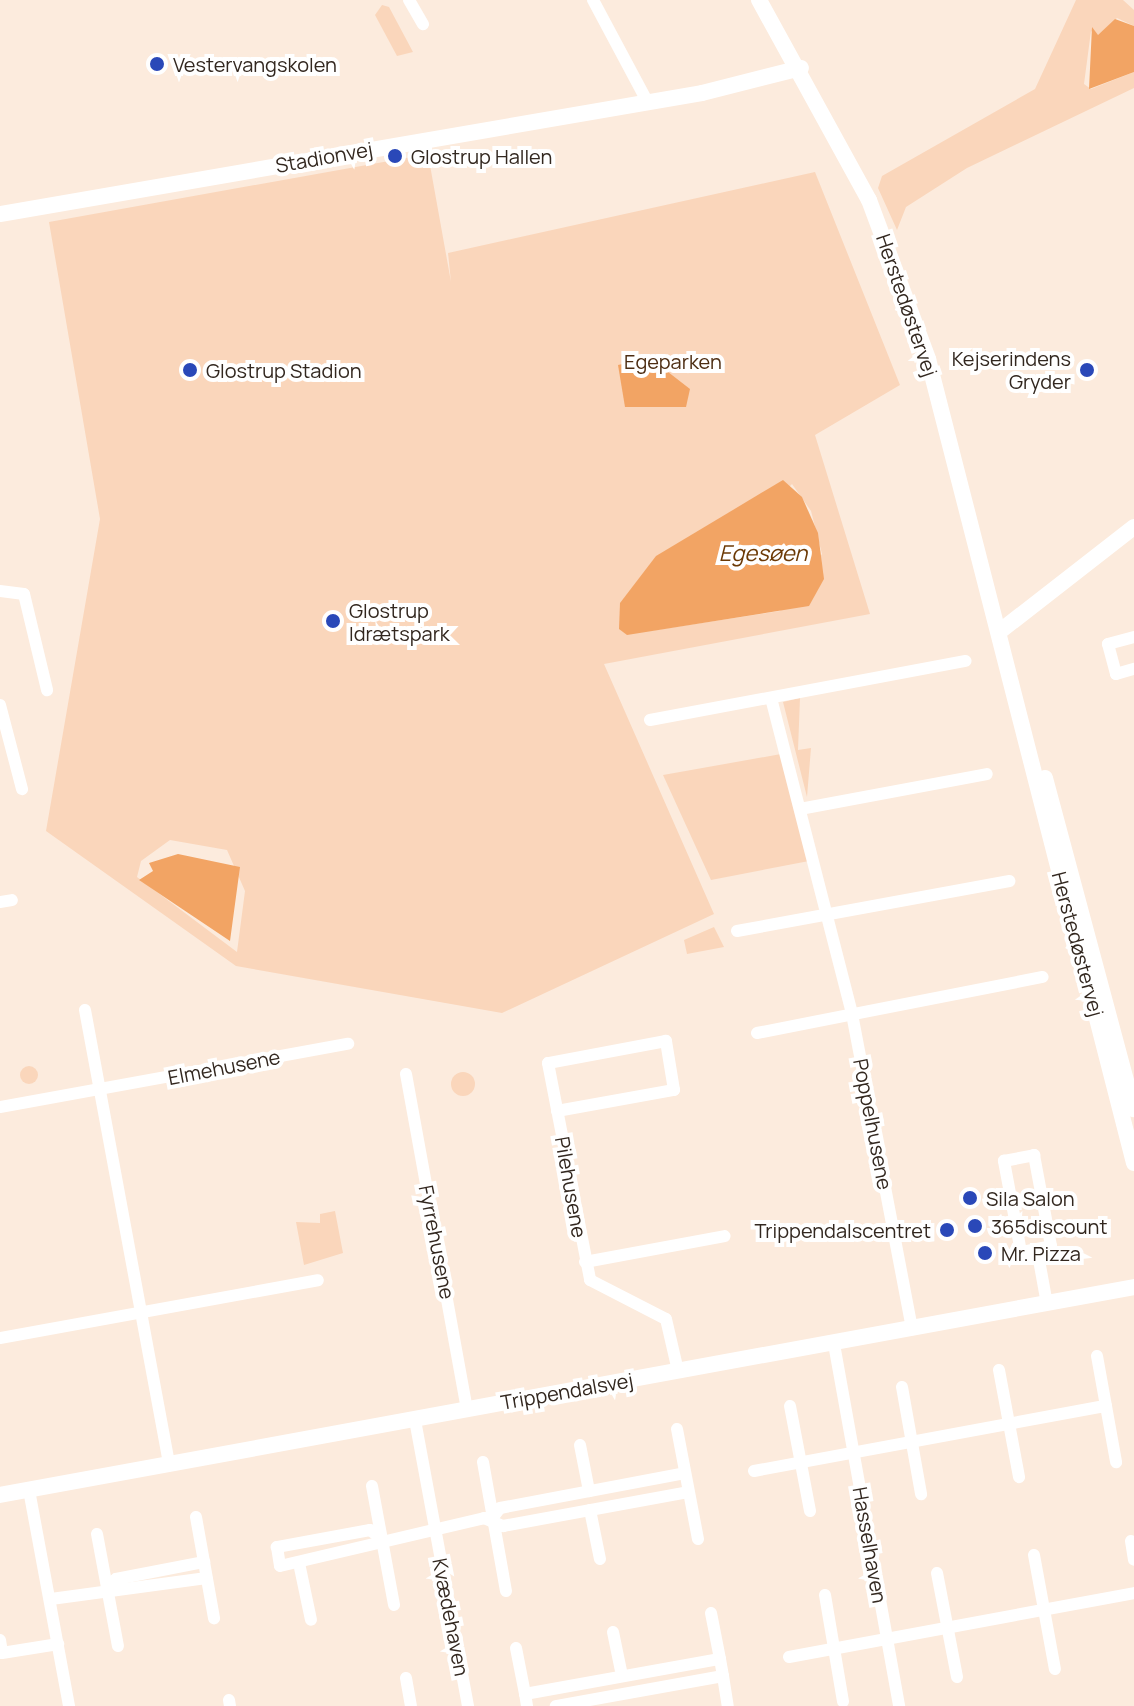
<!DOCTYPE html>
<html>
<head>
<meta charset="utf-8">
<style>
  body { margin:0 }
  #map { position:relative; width:1134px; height:1706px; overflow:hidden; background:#fcebdd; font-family:Manrope,sans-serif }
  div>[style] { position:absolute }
  .green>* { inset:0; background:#fad6bb }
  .round { border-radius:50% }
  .water>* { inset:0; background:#f2a464 }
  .street>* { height:12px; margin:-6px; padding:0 6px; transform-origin:6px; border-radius:6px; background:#fff }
  .secondary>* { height:16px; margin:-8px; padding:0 8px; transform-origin:8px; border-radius:8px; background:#fff }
  .dots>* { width:22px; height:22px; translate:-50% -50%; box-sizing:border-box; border:4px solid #fff; border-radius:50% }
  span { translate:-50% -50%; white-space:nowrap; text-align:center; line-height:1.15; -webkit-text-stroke:8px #fff; paint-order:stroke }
  .poi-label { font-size:20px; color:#32271f }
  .left { translate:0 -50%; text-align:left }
  .right { translate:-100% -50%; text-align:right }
  .street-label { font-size:20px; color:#32271f }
  .park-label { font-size:20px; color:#4d2d12 }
  .water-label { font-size:22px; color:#6c3a06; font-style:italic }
</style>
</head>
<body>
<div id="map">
  <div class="green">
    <div style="clip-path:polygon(1076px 0,1123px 0,1134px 10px,1134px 26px,1117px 18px,1097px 36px,1091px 31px,1084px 84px,1091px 89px,1134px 72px,1134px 88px,967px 168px,906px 207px,897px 230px,878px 188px,882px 176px,1035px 89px)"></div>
    <div style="clip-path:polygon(382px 5px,389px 7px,413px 52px,397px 56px,375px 15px)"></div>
    <div style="clip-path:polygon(evenodd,428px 154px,451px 282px,448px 253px,815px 172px,900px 385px,815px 435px,870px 614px,604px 664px,714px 914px,502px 1013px,236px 966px,46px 831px,100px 519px,49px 222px,428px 154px,792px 484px,811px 511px,822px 554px,780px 611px,649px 631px,792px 484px,428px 154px,170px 840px,227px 850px,245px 891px,237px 952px,137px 877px,141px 861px,170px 840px)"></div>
    <div style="clip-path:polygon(800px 698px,798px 750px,811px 748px,807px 797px,783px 702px)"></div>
    <div style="clip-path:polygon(781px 754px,809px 861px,711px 880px,663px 775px)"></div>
    <div style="clip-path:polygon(714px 927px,724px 947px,687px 954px,684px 940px)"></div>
    <div class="round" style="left:20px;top:1066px;width:18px;height:18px"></div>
    <div class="round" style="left:451px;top:1072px;width:24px;height:24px"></div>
    <div style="clip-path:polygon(335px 1211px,343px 1253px,304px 1265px,296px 1222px,320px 1223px,320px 1214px)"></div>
  </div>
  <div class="water">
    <div style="clip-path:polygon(1115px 19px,1134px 26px,1134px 72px,1089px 89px,1092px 27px,1098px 35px)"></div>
    <div style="clip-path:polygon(650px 358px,690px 389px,686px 407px,625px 407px,618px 365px)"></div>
    <div style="clip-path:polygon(783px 480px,802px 497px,818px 533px,824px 579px,809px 606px,627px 635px,619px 629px,620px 603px,656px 556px)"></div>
    <div style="clip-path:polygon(178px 854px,240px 867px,230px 941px,139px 880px,153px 871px,149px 863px)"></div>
  </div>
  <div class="street">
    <div style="left:409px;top:0;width:28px;rotate:60deg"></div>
    <div style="left:593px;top:0;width:115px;rotate:61.9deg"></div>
    <div style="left:0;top:591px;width:24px;rotate:7deg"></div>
    <div style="left:24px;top:594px;width:99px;rotate:76.5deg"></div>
    <div style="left:1134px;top:637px;width:27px;rotate:165deg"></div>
    <div style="left:1108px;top:644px;width:31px;rotate:75deg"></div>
    <div style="left:1116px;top:674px;width:19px;rotate:-16deg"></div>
    <div style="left:771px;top:698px;width:326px;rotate:75.6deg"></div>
    <div style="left:852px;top:1014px;width:321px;rotate:79.2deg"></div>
    <div style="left:0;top:705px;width:87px;rotate:75.3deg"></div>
    <div style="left:650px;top:720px;width:321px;rotate:-10.6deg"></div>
    <div style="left:800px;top:809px;width:190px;rotate:-10.6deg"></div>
    <div style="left:0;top:902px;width:12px;rotate:-9deg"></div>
    <div style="left:737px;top:931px;width:277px;rotate:-10.4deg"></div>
    <div style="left:85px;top:1010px;width:463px;rotate:79.5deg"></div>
    <div style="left:757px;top:1033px;width:291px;rotate:-11.1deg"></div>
    <div style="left:406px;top:1074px;width:341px;rotate:79.7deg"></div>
    <div style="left:0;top:1107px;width:354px;rotate:-10.3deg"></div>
    <div style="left:557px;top:1111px;width:119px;rotate:-10.2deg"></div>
    <div style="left:674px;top:1090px;width:50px;rotate:-99.3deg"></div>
    <div style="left:666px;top:1041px;width:120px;rotate:169.4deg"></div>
    <div style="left:548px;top:1063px;width:221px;rotate:79deg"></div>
    <div style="left:590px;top:1280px;width:85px;rotate:27.2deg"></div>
    <div style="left:666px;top:1319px;width:53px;rotate:77deg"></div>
    <div style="left:1037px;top:1249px;width:16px;rotate:169deg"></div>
    <div style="left:1021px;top:1252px;width:93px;rotate:-100.6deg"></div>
    <div style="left:1004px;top:1161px;width:31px;rotate:-11deg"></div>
    <div style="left:1034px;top:1155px;width:93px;rotate:79.4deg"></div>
    <div style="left:1051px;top:1246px;width:14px;rotate:168deg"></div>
    <div style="left:1037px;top:1249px;width:56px;rotate:79.7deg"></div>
    <div style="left:585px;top:1262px;width:142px;rotate:-10.5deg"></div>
    <div style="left:0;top:1338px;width:323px;rotate:-10.3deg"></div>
    <div style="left:834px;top:1344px;width:368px;rotate:79.8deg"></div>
    <div style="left:1097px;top:1356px;width:108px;rotate:79.8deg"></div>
    <div style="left:999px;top:1370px;width:109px;rotate:79.4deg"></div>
    <div style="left:902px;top:1387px;width:109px;rotate:79.9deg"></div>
    <div style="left:790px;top:1406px;width:107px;rotate:79.2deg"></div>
    <div style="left:415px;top:1420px;width:291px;rotate:79.5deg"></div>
    <div style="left:677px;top:1429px;width:112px;rotate:79.2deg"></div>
    <div style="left:580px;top:1445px;width:47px;rotate:78.9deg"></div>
    <div style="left:483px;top:1462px;width:131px;rotate:79.9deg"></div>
    <div style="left:754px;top:1471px;width:358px;rotate:-10.5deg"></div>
    <div style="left:372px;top:1486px;width:121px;rotate:79.5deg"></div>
    <div style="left:29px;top:1490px;width:220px;rotate:79.5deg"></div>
    <div style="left:590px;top:1510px;width:50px;rotate:78.5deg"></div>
    <div style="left:196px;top:1517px;width:103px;rotate:79.9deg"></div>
    <div style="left:493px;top:1517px;width:11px;rotate:-52deg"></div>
    <div style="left:500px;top:1508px;width:188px;rotate:-10.7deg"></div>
    <div style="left:97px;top:1534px;width:114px;rotate:79.4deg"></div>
    <div style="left:382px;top:1539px;width:15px;rotate:-143deg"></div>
    <div style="left:370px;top:1530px;width:95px;rotate:169.6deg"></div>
    <div style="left:277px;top:1547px;width:19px;rotate:81deg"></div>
    <div style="left:280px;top:1566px;width:210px;rotate:-13.2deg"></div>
    <div style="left:484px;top:1518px;width:21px;rotate:23deg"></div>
    <div style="left:503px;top:1526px;width:188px;rotate:-10.4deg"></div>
    <div style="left:1131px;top:1541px;width:19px;rotate:81deg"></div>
    <div style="left:1034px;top:1555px;width:116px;rotate:79.6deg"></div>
    <div style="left:299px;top:1563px;width:58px;rotate:78.1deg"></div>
    <div style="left:937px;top:1573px;width:106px;rotate:79.1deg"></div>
    <div style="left:108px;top:1588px;width:12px;rotate:-48deg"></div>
    <div style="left:116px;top:1579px;width:90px;rotate:-10.9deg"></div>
    <div style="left:825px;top:1595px;width:108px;rotate:80.4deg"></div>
    <div style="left:51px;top:1599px;width:157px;rotate:-7.7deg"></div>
    <div style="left:711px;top:1613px;width:47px;rotate:78.9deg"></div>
    <div style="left:613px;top:1632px;width:45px;rotate:78.4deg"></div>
    <div style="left:0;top:1640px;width:13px;rotate:81deg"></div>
    <div style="left:2px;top:1653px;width:57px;rotate:-9.1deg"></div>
    <div style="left:516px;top:1648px;width:47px;rotate:78.9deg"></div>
    <div style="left:789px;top:1657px;width:351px;rotate:-10.5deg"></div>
    <div style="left:723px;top:1676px;width:30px;rotate:81deg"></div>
    <div style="left:406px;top:1678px;width:28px;rotate:80deg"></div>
    <div style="left:229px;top:1700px;width:6px;rotate:81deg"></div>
    <div style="left:527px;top:1706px;width:12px;rotate:-99deg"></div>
    <div style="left:525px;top:1694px;width:198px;rotate:-10.2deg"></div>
    <div style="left:720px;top:1659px;width:17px;rotate:80deg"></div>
    <div style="left:723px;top:1676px;width:170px;rotate:169.8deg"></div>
  </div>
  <div class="secondary">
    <div style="left:759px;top:0;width:228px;rotate:61.2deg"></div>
    <div style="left:869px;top:200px;width:170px;rotate:69.6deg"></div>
    <div style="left:928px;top:359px;width:830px;rotate:75.63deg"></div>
    <div style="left:0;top:214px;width:712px;rotate:-9.78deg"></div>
    <div style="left:702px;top:93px;width:102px;rotate:-14.2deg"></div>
    <div style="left:999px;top:632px;width:171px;rotate:-37.9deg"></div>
    <div style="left:1045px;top:778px;width:343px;rotate:75deg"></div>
    <div style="left:0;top:1495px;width:1153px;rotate:-10.39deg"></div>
  </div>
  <div class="dots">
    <div style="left:157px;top:64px;background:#2a48b8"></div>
    <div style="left:395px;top:156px;background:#2a48b8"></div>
    <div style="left:190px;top:370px;background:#2a48b8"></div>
    <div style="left:1087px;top:370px;background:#2a48b8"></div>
    <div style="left:333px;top:621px;background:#2a48b8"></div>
    <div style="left:970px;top:1198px;background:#2a48b8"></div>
    <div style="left:975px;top:1226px;background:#2a48b8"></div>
    <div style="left:947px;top:1230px;background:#2a48b8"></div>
    <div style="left:985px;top:1253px;background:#2a48b8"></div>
  </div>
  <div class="poi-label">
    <span class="left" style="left:173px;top:64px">Vestervangskolen</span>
    <span class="left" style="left:411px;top:156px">Glostrup Hallen</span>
    <span class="right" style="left:1071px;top:370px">Kejserindens<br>Gryder</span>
    <span class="left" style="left:206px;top:370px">Glostrup Stadion</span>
    <span class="left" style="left:349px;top:622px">Glostrup<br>Idrætspark</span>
    <span class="left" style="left:986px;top:1198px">Sila Salon</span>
    <span class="left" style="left:991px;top:1226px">365discount</span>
    <span class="right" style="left:931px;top:1230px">Trippendalscentret</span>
    <span class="left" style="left:1001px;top:1253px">Mr. Pizza</span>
  </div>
  <div class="street-label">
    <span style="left:324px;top:157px;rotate:-10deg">Stadionvej</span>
    <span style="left:907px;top:305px;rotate:71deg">Herstedøstervej</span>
    <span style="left:1078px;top:944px;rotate:75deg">Herstedøstervej</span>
    <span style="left:224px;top:1067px;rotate:-11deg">Elmehusene</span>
    <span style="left:873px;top:1124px;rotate:79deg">Poppelhusene</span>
    <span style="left:571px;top:1187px;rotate:80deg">Pilehusene</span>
    <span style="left:437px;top:1242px;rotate:79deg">Fyrrehusene</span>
    <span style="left:567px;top:1391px;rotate:-10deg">Trippendalsvej</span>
    <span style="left:870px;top:1545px;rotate:80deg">Hasselhaven</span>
    <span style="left:451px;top:1617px;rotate:79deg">Kvædehaven</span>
  </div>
  <div class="park-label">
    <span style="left:673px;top:361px">Egeparken</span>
  </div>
  <div class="water-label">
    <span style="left:763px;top:554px">Egesøen</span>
  </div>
</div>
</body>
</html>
